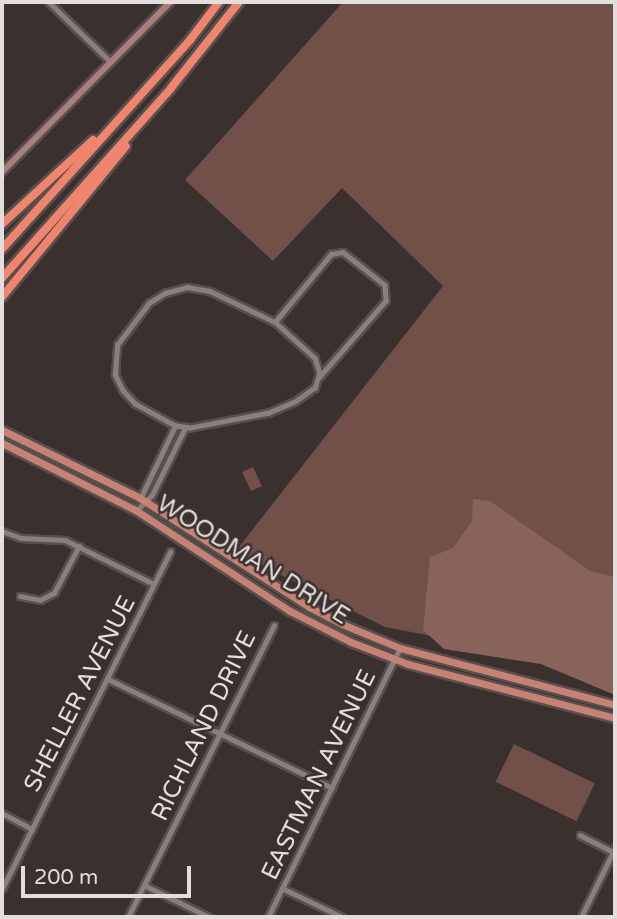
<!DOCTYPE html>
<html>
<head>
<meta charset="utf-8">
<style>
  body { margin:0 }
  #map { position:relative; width:617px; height:919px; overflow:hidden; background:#3a312f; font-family:"Varela Round",sans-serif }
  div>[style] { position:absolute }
  .green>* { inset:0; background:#715049; transform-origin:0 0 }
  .forest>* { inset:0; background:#87635a }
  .roads { filter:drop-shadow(2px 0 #57504e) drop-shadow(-2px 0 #57504e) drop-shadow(0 2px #57504e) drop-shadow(0 -2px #57504e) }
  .minor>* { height:4.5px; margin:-2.25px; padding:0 2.25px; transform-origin:2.25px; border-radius:2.25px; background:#8a7f7d }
  .tertiary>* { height:5px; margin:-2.5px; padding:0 2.5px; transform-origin:2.5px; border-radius:2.5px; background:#8a7f7d }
  .secondary>* { height:6px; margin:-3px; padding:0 3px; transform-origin:3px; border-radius:3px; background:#a98078 }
  .primary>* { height:7px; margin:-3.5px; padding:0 3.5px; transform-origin:3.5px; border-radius:3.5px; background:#c78273 }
  .motorway>* { height:8px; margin:-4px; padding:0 4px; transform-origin:4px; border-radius:4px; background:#f0846d }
  span { translate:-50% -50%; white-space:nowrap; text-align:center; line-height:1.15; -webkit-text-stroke:5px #3a312f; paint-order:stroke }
  .street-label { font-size:24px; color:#e3dddc }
  .frame { position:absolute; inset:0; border:4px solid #e3dddc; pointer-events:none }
  .scale { position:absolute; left:21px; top:866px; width:170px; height:32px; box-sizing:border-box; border:4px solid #e3dddc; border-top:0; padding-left:9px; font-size:21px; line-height:24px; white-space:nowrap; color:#e3dddc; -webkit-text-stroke:5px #3a312f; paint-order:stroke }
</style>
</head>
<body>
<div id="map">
  <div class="green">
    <div style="clip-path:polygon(343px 2px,615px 2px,615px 681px,577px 664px,385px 627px,235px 552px,443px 286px,342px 188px,273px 261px,185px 180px)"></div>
    <div style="left:253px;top:467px;width:21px;height:12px;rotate:65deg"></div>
    <div style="left:514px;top:744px;width:90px;height:42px;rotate:26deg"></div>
  </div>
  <div class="forest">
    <div style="clip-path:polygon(473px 499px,490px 501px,590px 571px,615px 577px,615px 695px,541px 664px,444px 649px,423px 630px,430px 557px,453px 548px,472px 521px)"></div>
  </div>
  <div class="roads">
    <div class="minor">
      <div style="left:49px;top:2px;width:86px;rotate:44.1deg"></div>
      <div style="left:187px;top:287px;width:23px;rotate:10deg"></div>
      <div style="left:210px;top:291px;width:72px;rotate:25.5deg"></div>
      <div style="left:275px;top:322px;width:54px;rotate:42deg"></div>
      <div style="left:315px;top:358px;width:16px;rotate:72deg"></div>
      <div style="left:320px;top:373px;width:16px;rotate:108deg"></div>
      <div style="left:315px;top:388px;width:24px;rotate:145deg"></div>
      <div style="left:295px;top:402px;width:28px;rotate:157deg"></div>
      <div style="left:269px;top:413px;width:80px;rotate:169.2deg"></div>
      <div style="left:190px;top:428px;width:15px;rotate:-172deg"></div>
      <div style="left:175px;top:426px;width:46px;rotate:-151.2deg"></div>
      <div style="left:135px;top:404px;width:18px;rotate:-133deg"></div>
      <div style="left:123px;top:391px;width:18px;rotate:-117deg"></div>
      <div style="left:115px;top:375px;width:30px;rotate:-86deg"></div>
      <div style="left:117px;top:345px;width:53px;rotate:-52.7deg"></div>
      <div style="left:149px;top:303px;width:19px;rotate:-32deg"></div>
      <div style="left:165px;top:293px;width:23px;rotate:-15deg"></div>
      <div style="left:275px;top:322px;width:88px;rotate:-50.5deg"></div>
      <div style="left:331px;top:254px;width:12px;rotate:-9deg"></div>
      <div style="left:343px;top:252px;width:53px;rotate:38.2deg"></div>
      <div style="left:385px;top:285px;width:16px;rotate:86deg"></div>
      <div style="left:386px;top:301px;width:101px;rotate:131deg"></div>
      <div style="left:141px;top:497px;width:79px;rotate:-64.4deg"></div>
      <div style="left:137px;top:510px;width:21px;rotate:-45deg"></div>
      <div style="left:152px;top:495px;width:75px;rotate:-63.8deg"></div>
      <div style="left:2px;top:531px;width:20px;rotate:20deg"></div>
      <div style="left:21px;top:538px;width:44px;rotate:2.6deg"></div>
      <div style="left:65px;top:540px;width:99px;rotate:26.3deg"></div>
      <div style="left:20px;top:596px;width:20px;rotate:11deg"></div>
      <div style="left:40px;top:600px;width:16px;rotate:-27deg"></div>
      <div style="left:54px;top:593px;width:53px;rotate:-62deg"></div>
      <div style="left:108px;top:679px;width:249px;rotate:25.9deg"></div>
      <div style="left:2px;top:813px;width:34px;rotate:28deg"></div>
      <div style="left:580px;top:835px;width:38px;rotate:27deg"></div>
      <div style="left:144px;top:885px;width:72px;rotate:26.2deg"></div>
      <div style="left:282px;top:888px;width:67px;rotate:25.8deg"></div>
      <div style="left:2px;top:889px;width:377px;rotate:-63.5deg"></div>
      <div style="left:128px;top:917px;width:326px;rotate:-63.4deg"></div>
      <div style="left:581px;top:917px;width:77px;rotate:-63.8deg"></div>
    </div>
    <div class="tertiary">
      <div style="left:268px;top:917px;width:300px;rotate:-63.9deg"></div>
    </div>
    <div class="secondary">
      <div style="left:2px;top:172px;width:239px;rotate:-45.3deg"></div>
    </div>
    <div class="primary">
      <div style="left:2px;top:430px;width:154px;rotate:26.2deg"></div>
      <div style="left:140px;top:498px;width:201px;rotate:32.8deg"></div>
      <div style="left:309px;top:607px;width:37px;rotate:27deg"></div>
      <div style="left:342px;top:624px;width:63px;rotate:22.5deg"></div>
      <div style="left:400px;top:648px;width:222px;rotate:14.8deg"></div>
      <div style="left:2px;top:443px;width:151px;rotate:26.7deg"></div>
      <div style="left:137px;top:511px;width:183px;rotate:33.2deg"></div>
      <div style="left:290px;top:611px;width:68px;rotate:26.9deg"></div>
      <div style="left:351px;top:642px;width:61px;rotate:21.1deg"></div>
      <div style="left:408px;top:664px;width:214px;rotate:14.6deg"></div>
    </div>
    <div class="motorway">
      <div style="left:2px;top:224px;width:124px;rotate:-42.7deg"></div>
      <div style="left:2px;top:249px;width:281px;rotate:-48deg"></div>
      <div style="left:190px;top:40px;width:48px;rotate:-52.7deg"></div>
      <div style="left:2px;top:278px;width:254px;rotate:-48.3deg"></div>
      <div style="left:171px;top:88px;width:110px;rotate:-51.7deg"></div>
      <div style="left:2px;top:297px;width:195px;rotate:-50.6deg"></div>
    </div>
  </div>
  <div class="street-label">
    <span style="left:253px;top:560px;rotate:32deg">WOODMAN DRIVE</span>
    <span style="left:80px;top:694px;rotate:-63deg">SHELLER AVENUE</span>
    <span style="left:204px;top:726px;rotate:-64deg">RICHLAND DRIVE</span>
    <span style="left:319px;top:775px;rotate:-64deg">EASTMAN AVENUE</span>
  </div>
  <div class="frame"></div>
  <div class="scale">200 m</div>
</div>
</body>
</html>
